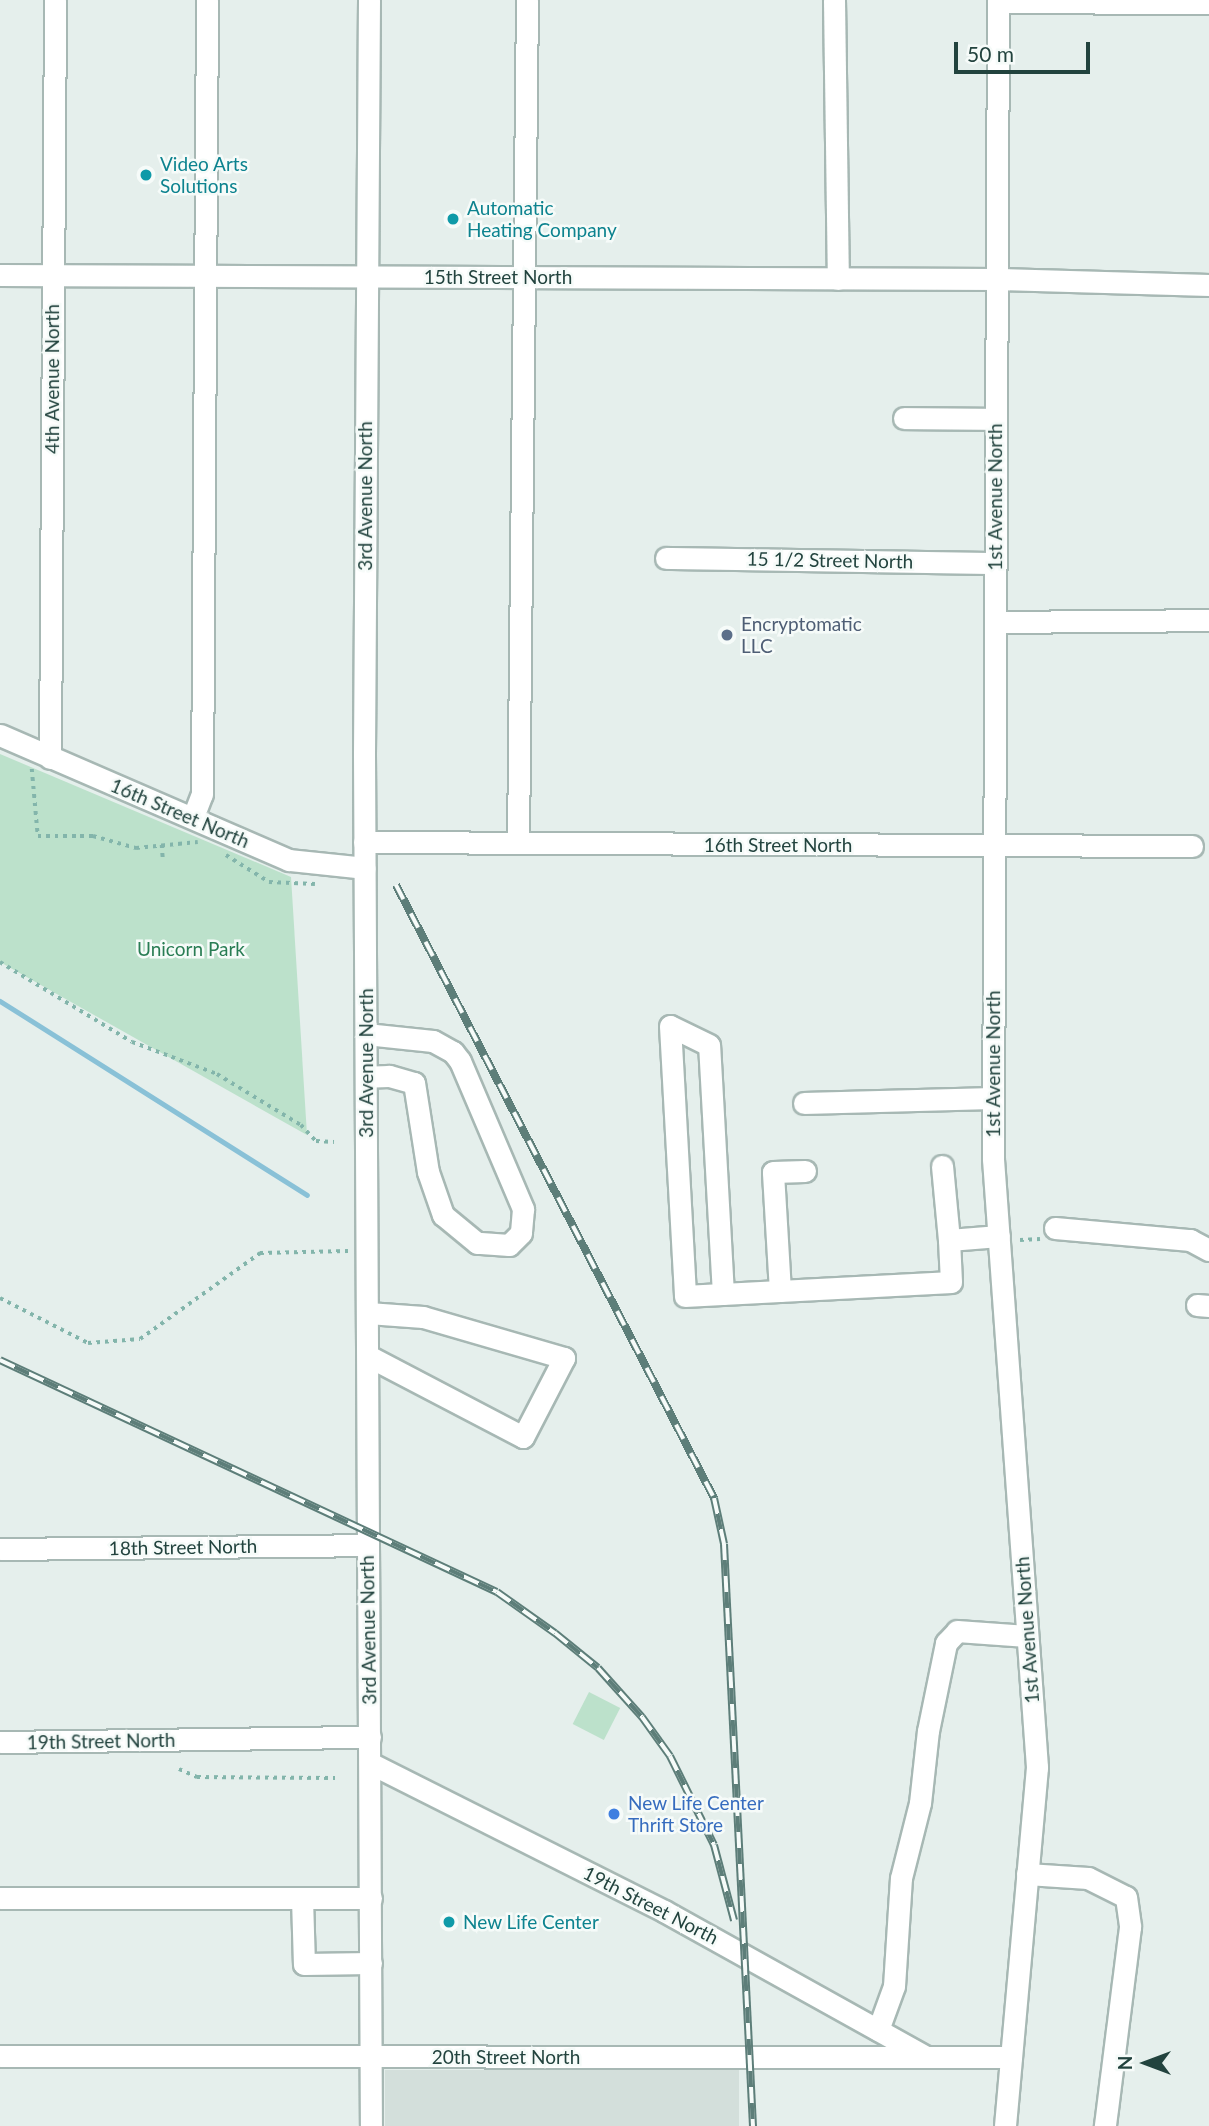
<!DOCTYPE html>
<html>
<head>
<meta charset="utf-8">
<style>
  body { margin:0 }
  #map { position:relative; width:1209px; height:2126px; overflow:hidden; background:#e5efec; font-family:Lato,sans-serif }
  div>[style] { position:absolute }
  .built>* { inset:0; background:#d3dfdb; transform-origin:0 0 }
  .green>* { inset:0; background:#bce1cb; transform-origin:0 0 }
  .stream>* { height:5px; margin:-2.5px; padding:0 2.5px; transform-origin:2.5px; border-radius:2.5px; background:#89c1d7 }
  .path>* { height:3.5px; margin-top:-1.75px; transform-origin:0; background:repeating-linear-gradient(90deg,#83b5ab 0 3.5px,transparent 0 8.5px) }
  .roads { filter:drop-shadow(2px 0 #a7b8b4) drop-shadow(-2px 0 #a7b8b4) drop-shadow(0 2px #a7b8b4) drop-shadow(0 -2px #a7b8b4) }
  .minor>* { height:21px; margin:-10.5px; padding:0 10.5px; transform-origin:10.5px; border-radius:10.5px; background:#fff }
  .rail>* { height:8px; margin-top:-4px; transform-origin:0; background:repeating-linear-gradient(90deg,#f6fbf9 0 16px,#5d7e79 0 32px); box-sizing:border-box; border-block:2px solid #5d7e79 }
  .dots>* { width:19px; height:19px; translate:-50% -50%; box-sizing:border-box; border:4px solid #f6fbf9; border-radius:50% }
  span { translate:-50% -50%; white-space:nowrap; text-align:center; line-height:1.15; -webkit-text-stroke:5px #f6fbf9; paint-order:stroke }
  .culture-label { font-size:19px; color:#0d838f }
  .left { translate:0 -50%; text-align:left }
  .street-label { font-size:19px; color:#22433e }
  .service-label { font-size:19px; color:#4e5e75 }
  .park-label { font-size:19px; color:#297d54 }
  .shop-label { font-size:19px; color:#366cbe }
  .north { position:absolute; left:1111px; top:2028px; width:70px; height:70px; -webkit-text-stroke:5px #f6fbf9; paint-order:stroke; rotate:270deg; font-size:19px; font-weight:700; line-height:28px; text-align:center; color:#22433e }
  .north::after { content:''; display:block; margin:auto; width:24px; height:32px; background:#22433e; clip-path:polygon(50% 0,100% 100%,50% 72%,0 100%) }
  .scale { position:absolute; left:954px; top:42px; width:136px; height:32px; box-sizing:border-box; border:4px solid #22433e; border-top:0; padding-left:9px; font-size:21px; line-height:24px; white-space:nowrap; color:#22433e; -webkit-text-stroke:5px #f6fbf9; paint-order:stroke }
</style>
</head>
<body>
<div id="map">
  <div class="built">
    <div style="left:739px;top:2070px;width:56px;height:354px;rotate:90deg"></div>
  </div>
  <div class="green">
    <div style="clip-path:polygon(0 754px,291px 877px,307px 1135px,0 962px)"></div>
    <div style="left:589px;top:1692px;width:35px;height:36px;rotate:27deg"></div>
  </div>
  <div class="stream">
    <div style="left:0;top:1001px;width:363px;rotate:32.3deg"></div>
  </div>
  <div class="path">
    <div style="left:32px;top:769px;width:67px;rotate:84.9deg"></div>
    <div style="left:38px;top:836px;width:55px"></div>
    <div style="left:93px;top:836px;width:45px;rotate:15.6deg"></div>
    <div style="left:136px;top:848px;width:62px;rotate:-5.5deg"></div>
    <div style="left:162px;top:845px;width:15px;rotate:86deg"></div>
    <div style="left:226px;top:855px;width:51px;rotate:32.1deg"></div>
    <div style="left:269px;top:882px;width:46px;rotate:2.5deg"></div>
    <div style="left:0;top:962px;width:154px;rotate:31.2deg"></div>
    <div style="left:132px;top:1042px;width:91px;rotate:20.6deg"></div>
    <div style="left:217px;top:1074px;width:98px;rotate:31.3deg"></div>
    <div style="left:301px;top:1125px;width:22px;rotate:47deg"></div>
    <div style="left:316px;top:1141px;width:18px;rotate:3deg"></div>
    <div style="left:1020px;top:1240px;width:20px;rotate:-3deg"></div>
    <div style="left:0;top:1298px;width:99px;rotate:27.1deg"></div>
    <div style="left:88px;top:1343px;width:52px;rotate:-4.4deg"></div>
    <div style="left:140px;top:1339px;width:148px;rotate:-35.6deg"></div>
    <div style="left:260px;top:1253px;width:88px;rotate:-1.3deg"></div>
    <div style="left:179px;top:1769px;width:20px;rotate:24deg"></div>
    <div style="left:197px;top:1777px;width:138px;rotate:0.4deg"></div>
  </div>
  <div class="roads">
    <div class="minor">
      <div style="left:369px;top:0;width:754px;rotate:90.38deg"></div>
      <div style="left:364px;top:754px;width:1372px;rotate:89.71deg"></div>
      <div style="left:834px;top:0;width:279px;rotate:89.2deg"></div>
      <div style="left:998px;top:0;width:1159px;rotate:90.25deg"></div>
      <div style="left:993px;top:1159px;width:610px;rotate:85.86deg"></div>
      <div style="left:1037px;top:1767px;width:360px;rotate:95.1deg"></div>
      <div style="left:998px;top:2px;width:211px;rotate:0.3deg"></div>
      <div style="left:0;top:275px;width:997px;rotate:0.23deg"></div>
      <div style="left:997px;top:279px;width:212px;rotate:1.6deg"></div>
      <div style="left:904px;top:418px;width:92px;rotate:0.6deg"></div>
      <div style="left:666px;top:558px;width:329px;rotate:0.9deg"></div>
      <div style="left:995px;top:622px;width:214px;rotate:-0.5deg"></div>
      <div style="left:0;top:735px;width:315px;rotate:23.4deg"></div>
      <div style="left:289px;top:860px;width:76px;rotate:6deg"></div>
      <div style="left:50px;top:758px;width:758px;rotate:-89.62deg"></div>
      <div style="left:193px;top:817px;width:25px;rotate:-69deg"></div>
      <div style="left:202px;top:794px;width:794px;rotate:-89.64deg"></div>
      <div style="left:364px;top:842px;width:828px;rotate:0.28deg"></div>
      <div style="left:518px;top:843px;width:843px;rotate:-89.39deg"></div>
      <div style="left:366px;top:1034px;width:67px;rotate:6deg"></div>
      <div style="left:433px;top:1041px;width:23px;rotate:29deg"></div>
      <div style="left:453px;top:1052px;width:11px;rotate:52deg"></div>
      <div style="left:460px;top:1061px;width:161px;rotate:66.9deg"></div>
      <div style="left:523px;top:1209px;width:24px;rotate:95deg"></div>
      <div style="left:521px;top:1233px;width:17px;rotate:135deg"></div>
      <div style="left:509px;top:1245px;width:32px;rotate:-176deg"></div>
      <div style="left:477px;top:1243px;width:44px;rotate:-140.5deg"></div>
      <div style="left:443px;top:1215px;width:46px;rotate:-109.2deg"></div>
      <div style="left:428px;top:1172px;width:90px;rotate:-98.9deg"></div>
      <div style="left:414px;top:1083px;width:26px;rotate:-164deg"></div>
      <div style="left:389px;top:1076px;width:23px;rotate:178deg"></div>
      <div style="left:804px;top:1103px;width:188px;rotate:-1.5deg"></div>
      <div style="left:942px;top:1166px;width:74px;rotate:84.6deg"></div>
      <div style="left:1055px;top:1228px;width:136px;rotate:5.1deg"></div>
      <div style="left:1190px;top:1240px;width:21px;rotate:28deg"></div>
      <div style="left:780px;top:1291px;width:119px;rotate:-93.4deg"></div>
      <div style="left:773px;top:1172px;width:32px;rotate:-2deg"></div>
      <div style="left:723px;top:1294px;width:249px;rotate:-93.2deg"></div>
      <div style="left:709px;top:1045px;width:43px;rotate:-154deg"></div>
      <div style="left:670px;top:1026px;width:270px;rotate:86.8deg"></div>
      <div style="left:685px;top:1296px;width:266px;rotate:-3deg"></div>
      <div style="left:951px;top:1282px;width:42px;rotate:-92.7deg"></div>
      <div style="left:949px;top:1240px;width:50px;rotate:-4.6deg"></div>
      <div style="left:1197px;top:1305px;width:12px;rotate:5deg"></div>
      <div style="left:368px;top:1313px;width:55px;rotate:4.2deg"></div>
      <div style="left:423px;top:1317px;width:147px;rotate:16.2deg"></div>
      <div style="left:564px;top:1358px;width:89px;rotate:117.4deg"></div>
      <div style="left:523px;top:1437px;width:175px;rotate:-152.4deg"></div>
      <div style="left:0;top:1549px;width:366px;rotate:-0.6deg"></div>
      <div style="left:0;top:1742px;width:370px;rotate:-0.8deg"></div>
      <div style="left:370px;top:1763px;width:329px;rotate:26.7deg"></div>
      <div style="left:664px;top:1911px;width:298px;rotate:29.1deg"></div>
      <div style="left:1027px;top:1874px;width:61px;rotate:3.8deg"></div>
      <div style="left:1088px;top:1878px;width:42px;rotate:26.6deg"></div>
      <div style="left:1126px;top:1897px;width:30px;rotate:82deg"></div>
      <div style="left:1130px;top:1927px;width:201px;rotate:97.2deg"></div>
      <div style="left:0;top:1898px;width:371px"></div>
      <div style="left:302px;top:1898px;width:66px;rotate:88.3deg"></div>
      <div style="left:304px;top:1964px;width:67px;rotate:-0.9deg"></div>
      <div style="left:878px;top:2030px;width:47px;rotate:-70deg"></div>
      <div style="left:894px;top:1986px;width:108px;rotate:-86.3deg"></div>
      <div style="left:901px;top:1878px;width:77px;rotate:-75.8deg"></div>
      <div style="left:920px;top:1803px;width:72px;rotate:-83.7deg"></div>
      <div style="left:928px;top:1731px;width:90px;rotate:-78.4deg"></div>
      <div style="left:946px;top:1643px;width:16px;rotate:-47deg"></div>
      <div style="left:957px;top:1631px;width:70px;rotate:4.1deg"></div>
      <div style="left:0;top:2056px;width:1011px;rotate:0.06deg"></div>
    </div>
  </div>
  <div class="rail">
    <div style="left:396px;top:885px;width:691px;rotate:62.58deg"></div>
    <div style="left:714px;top:1498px;width:47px;rotate:77.7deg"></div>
    <div style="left:724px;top:1544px;width:583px;rotate:87.15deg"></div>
    <div style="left:0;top:1360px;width:548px;rotate:25.02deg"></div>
    <div style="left:497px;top:1592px;width:71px;rotate:35.3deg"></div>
    <div style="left:555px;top:1633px;width:55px;rotate:39.1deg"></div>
    <div style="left:598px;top:1668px;width:66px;rotate:48.1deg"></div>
    <div style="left:642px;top:1717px;width:48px;rotate:54.3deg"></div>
    <div style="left:670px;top:1756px;width:99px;rotate:63.7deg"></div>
    <div style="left:714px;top:1845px;width:78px;rotate:75.1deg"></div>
  </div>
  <div class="dots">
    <div style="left:146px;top:175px;background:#0f9aa8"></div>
    <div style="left:453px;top:219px;background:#0f9aa8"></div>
    <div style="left:727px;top:635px;background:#5c6f8a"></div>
    <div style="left:614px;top:1814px;background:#3f7fe0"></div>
    <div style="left:449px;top:1922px;background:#0f9aa8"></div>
  </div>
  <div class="culture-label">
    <span class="left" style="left:160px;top:175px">Video Arts<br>Solutions</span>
    <span class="left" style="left:467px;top:219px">Automatic<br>Heating Company</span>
    <span class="left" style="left:463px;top:1922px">New Life Center</span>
  </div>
  <div class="street-label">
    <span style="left:498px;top:277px">15th Street North</span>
    <span style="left:52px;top:379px;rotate:-90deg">4th Avenue North</span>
    <span style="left:365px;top:496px;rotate:-90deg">3rd Avenue North</span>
    <span style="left:995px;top:497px;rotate:-90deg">1st Avenue North</span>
    <span style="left:830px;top:560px;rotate:1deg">15 1/2 Street North</span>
    <span style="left:180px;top:813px;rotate:23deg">16th Street North</span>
    <span style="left:778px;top:845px">16th Street North</span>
    <span style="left:366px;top:1063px;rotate:-90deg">3rd Avenue North</span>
    <span style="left:993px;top:1064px;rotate:-90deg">1st Avenue North</span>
    <span style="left:183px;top:1547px;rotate:-1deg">18th Street North</span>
    <span style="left:368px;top:1630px;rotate:-91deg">3rd Avenue North</span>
    <span style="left:1027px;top:1630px;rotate:-94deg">1st Avenue North</span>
    <span style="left:101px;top:1741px;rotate:-1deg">19th Street North</span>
    <span style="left:651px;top:1905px;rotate:27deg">19th Street North</span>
    <span style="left:506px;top:2057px">20th Street North</span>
  </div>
  <div class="service-label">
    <span class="left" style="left:741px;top:635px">Encryptomatic<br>LLC</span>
  </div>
  <div class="park-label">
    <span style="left:191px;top:949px">Unicorn Park</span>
  </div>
  <div class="shop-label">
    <span class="left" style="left:628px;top:1814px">New Life Center<br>Thrift Store</span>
  </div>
  <div class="north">N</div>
  <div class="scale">50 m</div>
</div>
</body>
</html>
